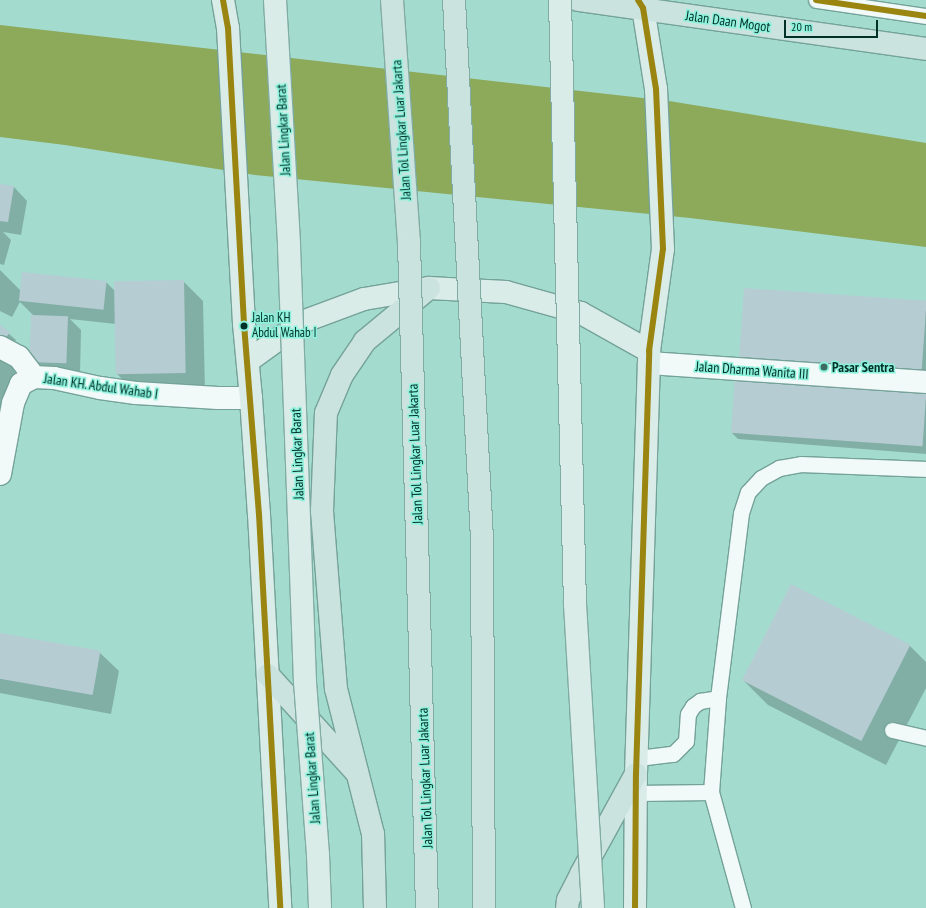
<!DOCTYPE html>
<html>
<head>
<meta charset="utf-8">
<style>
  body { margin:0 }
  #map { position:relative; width:926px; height:908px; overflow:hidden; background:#a3dbcf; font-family:"PT Sans Narrow",sans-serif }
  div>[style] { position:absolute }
  .water>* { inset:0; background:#8da95a }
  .shadow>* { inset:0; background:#0003 }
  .building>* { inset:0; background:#b6ccd3; transform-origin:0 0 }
  .roads { filter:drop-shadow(1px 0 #74a299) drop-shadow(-1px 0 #74a299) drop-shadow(0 1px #74a299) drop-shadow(0 -1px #74a299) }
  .lane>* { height:15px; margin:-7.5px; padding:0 7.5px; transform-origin:7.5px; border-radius:7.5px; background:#f1faf8 }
  .street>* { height:22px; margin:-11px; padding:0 11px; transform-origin:11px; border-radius:11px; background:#f1faf8 }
  .primary>* { height:22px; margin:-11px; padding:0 11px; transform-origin:11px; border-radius:11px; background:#daece8 }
  .highway>* { height:22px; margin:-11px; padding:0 11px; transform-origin:11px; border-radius:11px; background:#cbe3de }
  .bridges { filter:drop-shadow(1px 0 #80aca3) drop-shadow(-1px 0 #80aca3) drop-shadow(0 1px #80aca3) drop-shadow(0 -1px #80aca3) }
  .primary-bridge>* { height:22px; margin:-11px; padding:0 11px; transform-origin:11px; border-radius:11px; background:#daece8 }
  .highway-bridge>* { height:22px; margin:-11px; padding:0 11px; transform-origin:11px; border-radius:11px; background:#cbe3de }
  .bus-1>* { height:6px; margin:-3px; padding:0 3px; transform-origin:3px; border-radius:3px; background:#9a8511 }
  .dots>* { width:11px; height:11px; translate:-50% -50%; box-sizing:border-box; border:2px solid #8cf2dc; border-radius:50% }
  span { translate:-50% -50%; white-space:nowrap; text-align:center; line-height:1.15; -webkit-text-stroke:3px #8cf2dc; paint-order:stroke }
  .bus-label { font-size:13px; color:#013028 }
  .left { translate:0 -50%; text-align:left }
  .street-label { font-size:14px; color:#013028 }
  .poi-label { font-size:14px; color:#013028; font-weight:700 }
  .scale { position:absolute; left:784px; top:20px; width:94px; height:18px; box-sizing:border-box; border:2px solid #013028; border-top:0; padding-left:5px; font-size:12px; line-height:14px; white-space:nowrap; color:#013028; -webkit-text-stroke:3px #8cf2dc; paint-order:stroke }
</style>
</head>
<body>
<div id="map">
  <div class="water">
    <div style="clip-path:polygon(0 25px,669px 101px,926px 143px,926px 247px,690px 218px,255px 175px,65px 145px,0 137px)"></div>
  </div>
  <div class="shadow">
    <div style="clip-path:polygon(0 185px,14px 187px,27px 201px,21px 235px,3px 232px,11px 240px,4px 265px,0 264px)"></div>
    <div style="clip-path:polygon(0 270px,20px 290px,106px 282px,115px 291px,183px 281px,203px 301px,205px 392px,137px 393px,117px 374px,116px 324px,70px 319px,81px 330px,80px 375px,45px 375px,31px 361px,34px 316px,20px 302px,12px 317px,0 311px)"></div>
    <div style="clip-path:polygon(926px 303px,926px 377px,746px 364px,739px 357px)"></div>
    <div style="clip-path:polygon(0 326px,16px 340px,7px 352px)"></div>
    <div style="clip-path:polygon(0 352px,16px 367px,3px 430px,0 430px)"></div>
    <div style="clip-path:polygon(926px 391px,926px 454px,738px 439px,732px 433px)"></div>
    <div style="clip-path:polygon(792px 586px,910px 646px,926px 662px,926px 688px,886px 765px,768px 705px,743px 680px)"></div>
    <div style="clip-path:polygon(0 634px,99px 652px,119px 671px,111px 714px,0 693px)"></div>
  </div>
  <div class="building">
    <div style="clip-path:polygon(0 184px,14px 186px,8px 222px,0 221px)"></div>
    <div style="left:22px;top:272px;width:85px;height:29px;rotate:6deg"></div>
    <div style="left:184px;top:280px;width:93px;height:70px;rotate:89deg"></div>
    <div style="left:744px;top:288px;width:183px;height:69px;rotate:4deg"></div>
    <div style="left:31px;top:315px;width:37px;height:47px;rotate:2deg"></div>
    <div style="clip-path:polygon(0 325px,10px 332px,0 346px)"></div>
    <div style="left:735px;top:375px;width:192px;height:58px;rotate:4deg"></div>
    <div style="left:791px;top:584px;width:134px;height:108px;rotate:27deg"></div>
    <div style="left:0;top:633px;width:102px;height:45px;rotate:10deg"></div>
  </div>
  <div class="roads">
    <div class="lane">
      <div style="left:816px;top:0;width:111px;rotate:8.3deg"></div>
      <div style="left:892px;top:730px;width:35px;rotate:13deg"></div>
      <div style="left:638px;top:758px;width:35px;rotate:-7deg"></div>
      <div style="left:673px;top:754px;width:18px;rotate:-45deg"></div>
      <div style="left:686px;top:741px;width:27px;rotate:-86deg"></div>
      <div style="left:688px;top:714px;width:9px;rotate:-58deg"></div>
      <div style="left:693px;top:706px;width:9px;rotate:-36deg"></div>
      <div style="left:700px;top:701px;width:18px;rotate:-9deg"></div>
      <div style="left:636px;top:793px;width:75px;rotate:-0.8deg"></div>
      <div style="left:743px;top:908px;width:120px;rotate:-105.4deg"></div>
      <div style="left:711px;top:792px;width:94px;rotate:-85.7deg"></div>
      <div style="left:718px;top:698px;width:186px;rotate:-82.9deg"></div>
      <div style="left:741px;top:513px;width:22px;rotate:-72deg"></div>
      <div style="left:748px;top:492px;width:19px;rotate:-47deg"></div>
      <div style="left:761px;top:478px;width:21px;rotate:-29deg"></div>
      <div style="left:779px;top:468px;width:22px;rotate:-10deg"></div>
      <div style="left:801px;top:464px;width:125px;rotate:2.3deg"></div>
    </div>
    <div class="street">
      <div style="left:0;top:347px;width:21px;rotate:28deg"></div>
      <div style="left:19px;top:357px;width:25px;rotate:53deg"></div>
      <div style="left:649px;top:363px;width:278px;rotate:3.9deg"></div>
      <div style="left:0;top:474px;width:72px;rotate:-79.6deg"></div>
      <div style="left:13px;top:403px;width:21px;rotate:-67deg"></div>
      <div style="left:21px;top:384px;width:15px;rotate:-28deg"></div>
      <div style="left:34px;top:377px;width:20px;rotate:3deg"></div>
      <div style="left:54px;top:378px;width:47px;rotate:12.3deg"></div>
      <div style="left:100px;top:388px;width:36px;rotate:8deg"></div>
      <div style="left:136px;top:393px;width:82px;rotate:3.5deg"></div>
      <div style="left:218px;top:398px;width:33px"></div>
    </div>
    <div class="primary">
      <div style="left:223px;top:0;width:28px;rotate:80deg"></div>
      <div style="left:228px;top:28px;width:296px;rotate:86.9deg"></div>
      <div style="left:244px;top:324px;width:74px;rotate:84.6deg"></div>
      <div style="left:251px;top:398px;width:116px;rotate:86.1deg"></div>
      <div style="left:259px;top:514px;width:395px;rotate:86.9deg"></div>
      <div style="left:248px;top:361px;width:67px;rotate:-35.8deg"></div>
      <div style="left:302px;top:322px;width:66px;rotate:-20.4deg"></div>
      <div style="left:364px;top:299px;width:66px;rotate:-9.6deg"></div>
      <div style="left:429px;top:288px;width:77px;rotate:3deg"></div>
      <div style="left:506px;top:292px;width:78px;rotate:15.6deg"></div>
      <div style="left:581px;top:313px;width:78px;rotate:29.2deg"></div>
      <div style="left:635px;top:908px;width:134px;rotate:-89.6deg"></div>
      <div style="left:636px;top:774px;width:423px;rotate:-88.2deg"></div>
      <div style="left:649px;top:351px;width:103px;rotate:-82.2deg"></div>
      <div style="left:663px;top:249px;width:160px;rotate:-92.5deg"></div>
      <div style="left:656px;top:89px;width:82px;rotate:-99.1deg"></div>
      <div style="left:643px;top:8px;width:9px;rotate:-122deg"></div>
    </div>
    <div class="highway">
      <div style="left:578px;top:0;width:351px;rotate:8deg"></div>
      <div style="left:268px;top:675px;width:132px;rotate:47.8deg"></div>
      <div style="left:375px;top:908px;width:74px;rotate:-91.5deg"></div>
      <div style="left:373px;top:834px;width:150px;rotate:-104.3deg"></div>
      <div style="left:336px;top:689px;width:179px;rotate:-94.5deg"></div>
      <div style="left:322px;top:511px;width:98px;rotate:-87.7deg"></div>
      <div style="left:326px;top:413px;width:41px;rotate:-67.2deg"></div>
      <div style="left:342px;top:375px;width:41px;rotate:-55.9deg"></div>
      <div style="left:365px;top:341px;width:83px;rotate:-39.6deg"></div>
      <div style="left:567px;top:908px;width:8px;rotate:-83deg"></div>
      <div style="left:568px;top:900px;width:29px;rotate:-63deg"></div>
      <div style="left:581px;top:874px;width:114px;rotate:-61.2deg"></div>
    </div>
  </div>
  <div class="bridges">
    <div class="primary-bridge">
      <div style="left:275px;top:0;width:246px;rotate:86.7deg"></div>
      <div style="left:289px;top:246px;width:436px;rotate:87.9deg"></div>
      <div style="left:305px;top:682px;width:173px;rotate:85.7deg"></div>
      <div style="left:318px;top:855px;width:53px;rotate:87.8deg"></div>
      <div style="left:560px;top:0;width:604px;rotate:88.58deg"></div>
      <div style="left:575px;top:604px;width:305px;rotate:86.6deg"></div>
    </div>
    <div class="highway-bridge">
      <div style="left:392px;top:0;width:243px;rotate:86deg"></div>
      <div style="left:409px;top:242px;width:666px;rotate:88.45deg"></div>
      <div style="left:454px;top:0;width:540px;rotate:87.03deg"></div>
      <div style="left:482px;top:539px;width:369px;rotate:89.7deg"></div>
    </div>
  </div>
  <div class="bus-1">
    <div style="left:223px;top:0;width:28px;rotate:80deg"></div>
    <div style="left:228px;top:28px;width:296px;rotate:86.9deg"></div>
    <div style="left:244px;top:324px;width:191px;rotate:85.5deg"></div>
    <div style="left:259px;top:514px;width:395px;rotate:86.9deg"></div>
    <div style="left:816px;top:0;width:111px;rotate:8.3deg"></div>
    <div style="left:635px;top:908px;width:134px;rotate:-89.6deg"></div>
    <div style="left:636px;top:774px;width:423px;rotate:-88.2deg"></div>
    <div style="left:649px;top:351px;width:103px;rotate:-82.2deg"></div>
    <div style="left:663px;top:249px;width:160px;rotate:-92.5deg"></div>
    <div style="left:656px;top:89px;width:82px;rotate:-99.1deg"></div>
    <div style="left:643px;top:8px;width:9px;rotate:-122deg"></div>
  </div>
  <div class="dots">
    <div style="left:244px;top:326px;background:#013028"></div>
    <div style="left:824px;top:367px;background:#3a6c62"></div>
  </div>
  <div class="bus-label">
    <span class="left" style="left:252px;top:326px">Jalan KH<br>Abdul Wahab I</span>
  </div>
  <div class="street-label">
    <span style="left:728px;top:21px;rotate:8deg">Jalan Daan Mogot</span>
    <span style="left:283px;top:130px;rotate:-93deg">Jalan Lingkar Barat</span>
    <span style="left:401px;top:130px;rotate:-94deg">Jalan Tol Lingkar Luar Jakarta</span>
    <span style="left:752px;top:370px;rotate:4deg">Jalan Dharma Wanita III</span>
    <span style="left:101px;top:386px;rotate:8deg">Jalan KH. Abdul Wahab I</span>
    <span style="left:297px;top:454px;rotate:-92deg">Jalan Lingkar Barat</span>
    <span style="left:415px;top:454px;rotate:-92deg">Jalan Tol Lingkar Luar Jakarta</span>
    <span style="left:312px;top:778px;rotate:-94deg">Jalan Lingkar Barat</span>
    <span style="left:425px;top:778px;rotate:-92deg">Jalan Tol Lingkar Luar Jakarta</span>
  </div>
  <div class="poi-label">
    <span class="left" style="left:832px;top:367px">Pasar Sentra</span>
  </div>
  <div class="scale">20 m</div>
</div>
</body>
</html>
